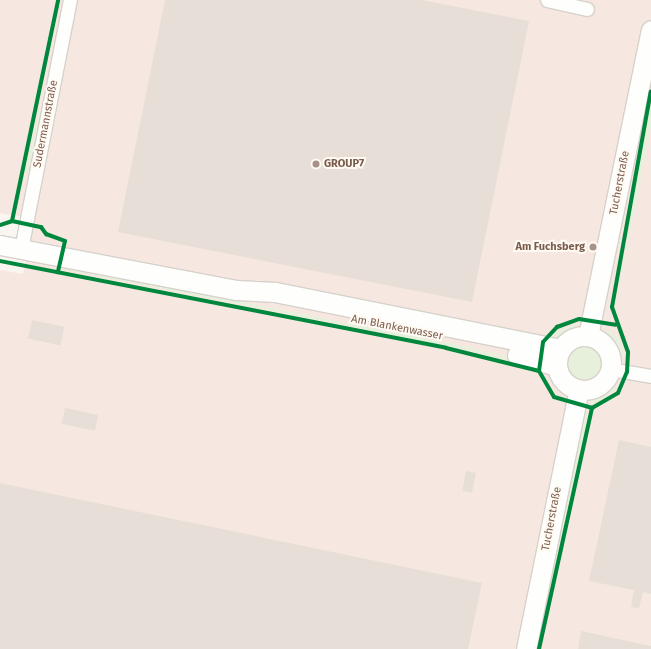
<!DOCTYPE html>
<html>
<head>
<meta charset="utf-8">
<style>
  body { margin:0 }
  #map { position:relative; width:651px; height:649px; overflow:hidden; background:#f9f5f0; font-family:"Fira Sans",sans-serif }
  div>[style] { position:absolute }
  .commercial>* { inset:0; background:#f6e8e1 }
  .green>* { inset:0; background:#e7f0db }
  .round { border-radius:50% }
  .building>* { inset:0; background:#e6ded7; transform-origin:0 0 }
  .roads { filter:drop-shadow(1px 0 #d7d1cb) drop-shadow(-1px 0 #d7d1cb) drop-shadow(0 1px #d7d1cb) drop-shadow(0 -1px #d7d1cb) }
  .street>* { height:13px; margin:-6.5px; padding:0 6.5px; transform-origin:6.5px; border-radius:6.5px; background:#fefefd }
  .secondary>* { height:19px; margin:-9.5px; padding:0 9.5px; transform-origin:9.5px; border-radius:9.5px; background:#fefefd }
  .secondary>.ring { margin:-9.5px; padding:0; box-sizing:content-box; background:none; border:19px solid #fefefd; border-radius:50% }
  .cycleway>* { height:4px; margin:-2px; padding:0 2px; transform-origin:2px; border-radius:2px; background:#00873e }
  .dots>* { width:11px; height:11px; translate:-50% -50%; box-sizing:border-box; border:2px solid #fffaf3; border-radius:50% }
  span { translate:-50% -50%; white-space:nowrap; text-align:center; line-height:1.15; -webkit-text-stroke:4px #fffaf3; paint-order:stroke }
  .street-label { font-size:11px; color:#7a5c4d }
  .poi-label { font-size:11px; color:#7a5c4d; font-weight:700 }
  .left { translate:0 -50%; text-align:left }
  .right { translate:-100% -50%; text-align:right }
</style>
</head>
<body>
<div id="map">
  <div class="commercial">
    <div style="clip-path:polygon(0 0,651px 0,651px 649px,0 649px,0 270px,23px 274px,34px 219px,0 213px)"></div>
  </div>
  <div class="green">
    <div style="clip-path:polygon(651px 99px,651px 127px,618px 296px,639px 166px)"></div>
    <div style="clip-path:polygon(39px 109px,42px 110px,29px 175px,25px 174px)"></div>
    <div style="clip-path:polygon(67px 268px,449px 343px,534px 363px,531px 366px,448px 346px,62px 269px)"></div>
    <div style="clip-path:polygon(579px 323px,571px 331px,548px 343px,558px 331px)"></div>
    <div style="clip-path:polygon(605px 326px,619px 339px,625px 358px,613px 346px)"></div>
    <div class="round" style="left:564px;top:343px;width:40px;height:40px"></div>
    <div style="clip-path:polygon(620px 384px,603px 400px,589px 405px,605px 389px)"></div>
    <div style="clip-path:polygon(586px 411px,589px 414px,537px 649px,534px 649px)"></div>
  </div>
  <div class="building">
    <div style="clip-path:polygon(165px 0,422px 0,529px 21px,472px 302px,118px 232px)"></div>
    <div style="left:32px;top:320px;width:33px;height:19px;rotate:12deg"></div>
    <div style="left:65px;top:408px;width:34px;height:16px;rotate:12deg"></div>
    <div style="clip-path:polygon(619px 440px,651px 447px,651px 594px,643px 592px,639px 608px,631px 607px,634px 590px,589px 581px)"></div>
    <div style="left:466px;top:471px;width:10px;height:20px;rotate:11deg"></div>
    <div style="clip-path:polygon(0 483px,482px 583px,468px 649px,0 649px)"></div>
    <div style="clip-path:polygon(581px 631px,651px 646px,651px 649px,578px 649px)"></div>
  </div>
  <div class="roads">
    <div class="street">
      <div style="left:547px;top:0;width:41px;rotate:12.7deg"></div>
      <div style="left:21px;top:249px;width:254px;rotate:-78.9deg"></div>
      <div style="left:610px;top:369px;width:42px;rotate:9.7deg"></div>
    </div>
    <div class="secondary">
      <div style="left:0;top:245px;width:241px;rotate:10.8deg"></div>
      <div style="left:237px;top:290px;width:38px;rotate:3deg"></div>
      <div style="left:275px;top:292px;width:291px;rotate:11.3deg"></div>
      <div class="ring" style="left:557px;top:336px;width:35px;height:35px"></div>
      <div style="left:588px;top:336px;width:312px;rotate:-78.4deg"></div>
      <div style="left:517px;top:355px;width:41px;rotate:15.4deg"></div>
      <div style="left:526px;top:649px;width:265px;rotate:-78.5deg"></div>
    </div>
  </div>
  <div class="cycleway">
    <div style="left:12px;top:221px;width:226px;rotate:-78.2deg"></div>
    <div style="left:0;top:225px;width:13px;rotate:-18deg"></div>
    <div style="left:12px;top:221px;width:30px;rotate:12deg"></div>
    <div style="left:41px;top:227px;width:9px;rotate:54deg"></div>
    <div style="left:46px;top:234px;width:20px;rotate:20deg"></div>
    <div style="left:65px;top:241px;width:32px;rotate:103deg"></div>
    <div style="left:0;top:261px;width:454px;rotate:11deg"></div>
    <div style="left:446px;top:348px;width:96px;rotate:13.9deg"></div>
    <div style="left:539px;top:371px;width:30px;rotate:60deg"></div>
    <div style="left:554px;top:397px;width:40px;rotate:16deg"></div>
    <div style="left:592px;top:408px;width:30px;rotate:-30deg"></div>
    <div style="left:618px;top:393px;width:23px;rotate:-67deg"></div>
    <div style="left:627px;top:372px;width:20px;rotate:-87deg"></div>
    <div style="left:628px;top:352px;width:48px;rotate:-109.6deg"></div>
    <div style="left:612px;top:307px;width:219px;rotate:-79.8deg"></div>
    <div style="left:539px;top:371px;width:29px;rotate:-82deg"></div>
    <div style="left:543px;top:342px;width:21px;rotate:-47deg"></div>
    <div style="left:557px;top:327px;width:23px;rotate:-20deg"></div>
    <div style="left:579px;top:319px;width:37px;rotate:9deg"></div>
    <div style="left:539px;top:649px;width:247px;rotate:-77.6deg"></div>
  </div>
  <div class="dots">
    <div style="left:316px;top:164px;background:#a69286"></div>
    <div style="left:593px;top:247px;background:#a69286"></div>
  </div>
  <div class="street-label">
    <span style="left:46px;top:124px;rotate:-79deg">Sudermannstraße</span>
    <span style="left:620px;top:183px;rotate:-79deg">Tucherstraße</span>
    <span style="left:397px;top:328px;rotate:11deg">Am Blankenwasser</span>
    <span style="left:552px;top:519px;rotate:-79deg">Tucherstraße</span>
  </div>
  <div class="poi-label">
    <span class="left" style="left:324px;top:164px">GROUP7</span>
    <span class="right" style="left:585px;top:247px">Am Fuchsberg</span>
  </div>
</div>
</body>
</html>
